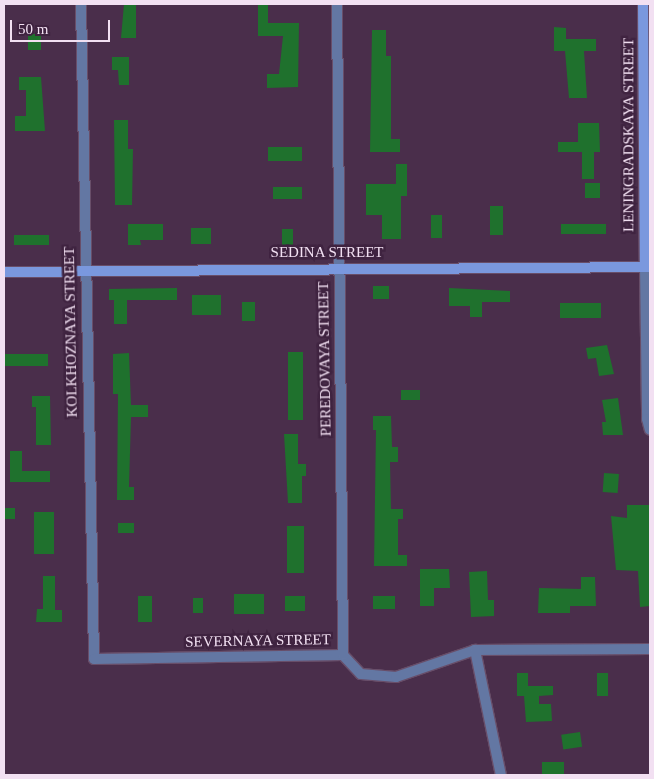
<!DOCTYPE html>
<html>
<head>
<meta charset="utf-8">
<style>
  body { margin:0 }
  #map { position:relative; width:654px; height:779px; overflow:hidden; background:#4a2e4b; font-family:Georgia,serif }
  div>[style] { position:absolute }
  .building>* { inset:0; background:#1f712d; transform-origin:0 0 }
  .roads { filter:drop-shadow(1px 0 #684e69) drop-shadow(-1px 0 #684e69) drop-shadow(0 1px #684e69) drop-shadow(0 -1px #684e69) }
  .street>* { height:10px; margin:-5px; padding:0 5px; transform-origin:5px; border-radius:5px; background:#6377a3 }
  .secondary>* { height:10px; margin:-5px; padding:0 5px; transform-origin:5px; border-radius:5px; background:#7a98de }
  span { translate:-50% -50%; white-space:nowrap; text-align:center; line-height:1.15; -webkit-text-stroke:5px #3f2340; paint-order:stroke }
  .street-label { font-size:15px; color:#f2e0f2 }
  .frame { position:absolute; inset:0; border:5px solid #f2e0f2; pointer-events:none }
  .scale { position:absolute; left:10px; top:20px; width:100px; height:22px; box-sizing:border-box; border:2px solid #f2e0f2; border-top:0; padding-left:6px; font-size:15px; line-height:18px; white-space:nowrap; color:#f2e0f2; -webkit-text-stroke:4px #3f2340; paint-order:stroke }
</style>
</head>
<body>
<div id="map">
  <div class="building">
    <div style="clip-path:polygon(124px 4px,136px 4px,136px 38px,121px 38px)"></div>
    <div style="clip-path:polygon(258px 4px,268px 4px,268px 23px,299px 23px,298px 87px,267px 88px,267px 74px,279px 74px,283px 36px,258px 36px)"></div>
    <div style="clip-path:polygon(554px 27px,566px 28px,566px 39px,596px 39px,596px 51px,584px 51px,587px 98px,569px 98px,565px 51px,554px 51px)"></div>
    <div style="clip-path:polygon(372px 30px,386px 30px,386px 56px,391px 56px,391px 139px,400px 139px,400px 152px,370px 152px)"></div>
    <div style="left:28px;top:34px;width:13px;height:16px"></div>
    <div style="clip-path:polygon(112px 57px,129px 57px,129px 85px,119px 85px,118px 70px,112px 70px)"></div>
    <div style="clip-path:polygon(19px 77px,41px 77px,45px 131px,15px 131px,15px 116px,26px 116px,26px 90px,19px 90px)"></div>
    <div style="clip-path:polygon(114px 120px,128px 120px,128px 149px,133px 149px,132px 205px,115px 205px)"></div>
    <div style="clip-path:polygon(578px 123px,599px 123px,600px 152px,594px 152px,594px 179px,582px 179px,582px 152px,558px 152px,558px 142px,578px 142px)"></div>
    <div style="left:268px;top:147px;width:34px;height:14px"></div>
    <div style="clip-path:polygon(396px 164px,407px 164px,407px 196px,401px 196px,401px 239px,382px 239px,382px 215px,366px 215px,366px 184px,396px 184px)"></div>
    <div style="left:585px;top:183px;width:15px;height:15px"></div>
    <div style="left:273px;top:187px;width:29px;height:12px"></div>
    <div style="left:490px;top:206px;width:13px;height:29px"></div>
    <div style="left:431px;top:215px;width:11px;height:23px"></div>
    <div style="clip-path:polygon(128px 224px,163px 224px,163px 240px,140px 240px,141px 245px,128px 245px)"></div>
    <div style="left:561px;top:224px;width:45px;height:10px"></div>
    <div style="left:191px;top:228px;width:20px;height:16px"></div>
    <div style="left:282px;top:229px;width:11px;height:17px"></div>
    <div style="left:14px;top:235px;width:35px;height:10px"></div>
    <div style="left:373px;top:286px;width:16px;height:13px"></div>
    <div style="clip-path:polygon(177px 288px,177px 300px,127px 300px,127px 324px,114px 324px,114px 300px,109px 300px,109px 289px)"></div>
    <div style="clip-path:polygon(449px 288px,510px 291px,510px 302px,482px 302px,482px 317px,470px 317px,470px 306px,449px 306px)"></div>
    <div style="left:192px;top:295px;width:29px;height:20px"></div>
    <div style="left:242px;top:302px;width:13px;height:19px"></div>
    <div style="left:560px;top:303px;width:41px;height:15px"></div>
    <div style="clip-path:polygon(607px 345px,614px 374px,599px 376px,596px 358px,588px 359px,586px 348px)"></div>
    <div style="left:288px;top:352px;width:15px;height:68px"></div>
    <div style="clip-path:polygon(129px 353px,131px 405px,148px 405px,148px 417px,131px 417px,129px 487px,134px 487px,134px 500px,117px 500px,118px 394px,113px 394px,113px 354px)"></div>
    <div style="left:48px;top:354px;width:12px;height:44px;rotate:90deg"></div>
    <div style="left:401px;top:390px;width:19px;height:10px"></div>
    <div style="clip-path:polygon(32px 396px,50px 396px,51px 445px,36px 445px,36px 407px,32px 407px)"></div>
    <div style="clip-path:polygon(618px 398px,623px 435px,603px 435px,602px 422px,606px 422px,602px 400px)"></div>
    <div style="clip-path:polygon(373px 416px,391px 416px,392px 447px,398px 447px,398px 462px,390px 462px,391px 509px,403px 509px,403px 519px,398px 519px,398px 555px,407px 555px,407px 566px,374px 566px,376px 430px,373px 430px)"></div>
    <div style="clip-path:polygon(284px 434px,298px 434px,298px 464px,306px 464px,306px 476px,302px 476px,302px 503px,288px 503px)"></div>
    <div style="clip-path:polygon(10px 451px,22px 451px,22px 471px,50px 471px,50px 482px,10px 482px)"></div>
    <div style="left:604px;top:473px;width:15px;height:19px;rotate:4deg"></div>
    <div style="clip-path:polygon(627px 505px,650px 505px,650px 606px,640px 607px,638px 571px,616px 570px,611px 516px,627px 518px)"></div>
    <div style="left:4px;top:508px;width:11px;height:11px"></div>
    <div style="left:34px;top:512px;width:20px;height:42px"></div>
    <div style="left:118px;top:523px;width:16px;height:10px"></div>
    <div style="left:287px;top:526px;width:17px;height:47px"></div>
    <div style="clip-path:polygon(420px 569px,449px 569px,450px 588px,434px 588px,434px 606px,420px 606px)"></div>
    <div style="clip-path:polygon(487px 571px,488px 600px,494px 600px,494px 616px,471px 617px,469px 572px)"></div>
    <div style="clip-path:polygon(43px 576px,55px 576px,55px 610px,62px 610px,62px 622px,36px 622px,37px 609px,43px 609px)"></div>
    <div style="clip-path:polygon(581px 577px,595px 577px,596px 606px,570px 606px,570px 613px,538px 613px,539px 588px,581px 589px)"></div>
    <div style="left:234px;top:594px;width:30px;height:20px"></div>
    <div style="left:138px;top:596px;width:14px;height:26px"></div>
    <div style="left:285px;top:596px;width:20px;height:15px"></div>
    <div style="left:373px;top:596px;width:22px;height:13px"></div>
    <div style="left:193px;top:598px;width:10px;height:15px"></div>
    <div style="clip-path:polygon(517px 673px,528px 673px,528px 686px,553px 686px,553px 695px,539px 696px,539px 704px,551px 704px,552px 721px,526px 722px,524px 696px,517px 696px)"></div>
    <div style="left:597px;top:673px;width:11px;height:23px"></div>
    <div style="left:580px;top:732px;width:15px;height:19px;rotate:82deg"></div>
    <div style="left:564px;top:762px;width:13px;height:22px;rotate:90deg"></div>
  </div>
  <div class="roads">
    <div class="street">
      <div style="left:81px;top:4px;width:655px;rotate:88.86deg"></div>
      <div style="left:94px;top:659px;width:249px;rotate:-0.9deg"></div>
      <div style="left:343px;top:655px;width:26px;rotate:47deg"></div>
      <div style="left:361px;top:674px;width:35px;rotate:5deg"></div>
      <div style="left:396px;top:677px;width:83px;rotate:-18.9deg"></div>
      <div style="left:475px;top:650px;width:175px;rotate:-0.3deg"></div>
      <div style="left:337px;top:4px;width:651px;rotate:89.47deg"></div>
      <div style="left:645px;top:267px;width:152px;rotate:89.2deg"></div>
      <div style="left:647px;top:419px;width:11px;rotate:75deg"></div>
      <div style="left:475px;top:650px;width:128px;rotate:78.3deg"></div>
    </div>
    <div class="secondary">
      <div style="left:643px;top:4px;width:263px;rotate:89.6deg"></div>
      <div style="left:4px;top:272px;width:646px;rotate:-0.44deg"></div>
    </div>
  </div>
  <div class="street-label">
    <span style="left:629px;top:135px;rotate:-90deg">LENINGRADSKAYA STREET</span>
    <span style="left:327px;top:253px">SEDINA STREET</span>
    <span style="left:71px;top:332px;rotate:-91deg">KOLKHOZNAYA STREET</span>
    <span style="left:325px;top:359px;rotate:-91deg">PEREDOVAYA STREET</span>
    <span style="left:258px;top:641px;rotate:-1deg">SEVERNAYA STREET</span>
  </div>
  <div class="frame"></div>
  <div class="scale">50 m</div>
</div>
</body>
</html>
